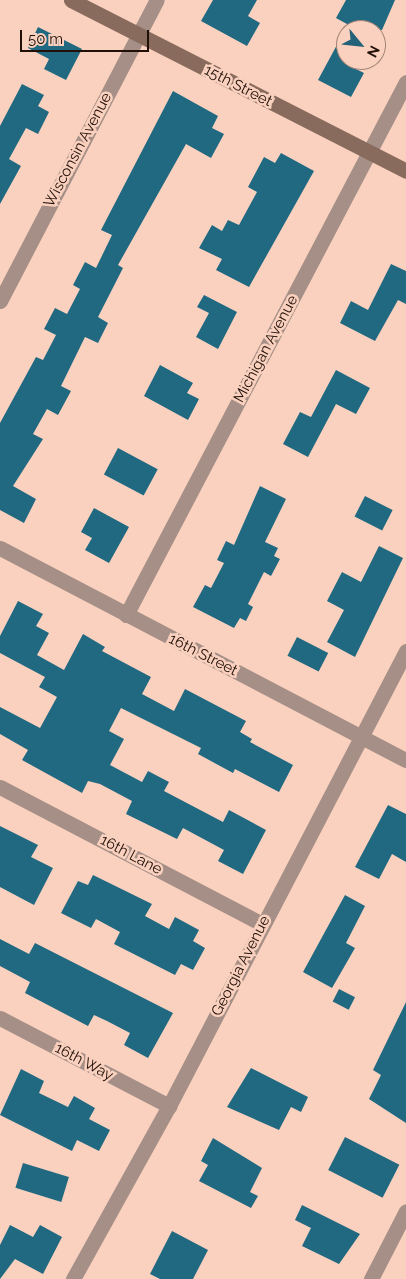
<!DOCTYPE html>
<html>
<head>
<meta charset="utf-8">
<style>
  body { margin:0 }
  #map { position:relative; width:406px; height:1279px; overflow:hidden; background:#fad1bf; font-family:Raleway,sans-serif }
  div>[style] { position:absolute }
  .building>* { inset:0; background:#206981; transform-origin:0 0 }
  .street>* { height:15px; margin:-7.5px; padding:0 7.5px; transform-origin:7.5px; border-radius:7.5px; background:#a58f86 }
  .secondary>* { height:15px; margin:-7.5px; padding:0 7.5px; transform-origin:7.5px; border-radius:7.5px; background:#896b5d }
  span { translate:-50% -50%; white-space:nowrap; text-align:center; line-height:1.15; -webkit-text-stroke:5px #fad1bf; paint-order:stroke }
  .street-label { font-size:15px; color:#211008 }
  .north { position:absolute; left:336px; top:20px; width:50px; height:50px; box-sizing:border-box; background:#fad1bf; border:1px solid #a38476; border-radius:50%; rotate:118deg; font-size:14px; font-weight:700; line-height:20px; text-align:center; color:#211008 }
  .north::after { content:''; display:block; margin:auto; width:18px; height:22px; background:#236278; clip-path:polygon(50% 0,100% 100%,50% 72%,0 100%) }
  .scale { position:absolute; left:20px; top:30px; width:129px; height:22px; box-sizing:border-box; border:2px solid #211008; border-top:0; padding-left:6px; font-size:15px; line-height:18px; white-space:nowrap; color:#211008; -webkit-text-stroke:4px #fad1bf; paint-order:stroke }
</style>
</head>
<body>
<div id="map">
  <div class="building">
    <div style="clip-path:polygon(213px 0,257px 0,248px 16px,260px 23px,247px 46px,201px 21px)"></div>
    <div style="clip-path:polygon(346px 0,395px 0,382px 30px,346px 30px,346px 64px,364px 73px,351px 97px,318px 80px,345px 30px,347px 24px,336px 18px)"></div>
    <div style="clip-path:polygon(38px 27px,82px 49px,66px 80px,44px 69px,49px 59px,28px 48px)"></div>
    <div style="clip-path:polygon(22px 84px,44px 95px,38px 106px,49px 112px,38px 134px,26px 128px,9px 159px,21px 166px,0 204px,0 126px)"></div>
    <div style="clip-path:polygon(173px 91px,218px 116px,212px 128px,224px 134px,211px 158px,186px 144px,118px 265px,123px 268px,98px 317px,108px 323px,98px 343px,85px 337px,61px 386px,71px 391px,58px 415px,47px 409px,33px 434px,43px 439px,13px 486px,36px 499px,24px 523px,0 510px,0 423px,36px 357px,43px 360px,56px 335px,44px 329px,55px 308px,67px 314px,80px 289px,73px 285px,85px 262px,96px 268px,112px 235px,101px 230px)"></div>
    <div style="clip-path:polygon(281px 153px,314px 171px,249px 287px,216px 270px,222px 259px,199px 248px,212px 225px,222px 231px,228px 220px,239px 225px,257px 192px,248px 187px,264px 157px,275px 163px)"></div>
    <div style="clip-path:polygon(391px 264px,406px 271px,406px 304px,398px 300px,375px 341px,340px 323px,351px 301px,368px 310px)"></div>
    <div style="clip-path:polygon(204px 295px,237px 312px,218px 349px,196px 337px,209px 313px,197px 307px)"></div>
    <div style="clip-path:polygon(160px 365px,193px 383px,187px 393px,199px 399px,188px 420px,144px 396px)"></div>
    <div style="clip-path:polygon(336px 370px,370px 388px,356px 414px,336px 404px,308px 457px,283px 444px,300px 412px,311px 417px)"></div>
    <div style="left:118px;top:448px;width:45px;height:30px;rotate:28deg"></div>
    <div style="clip-path:polygon(260px 486px,286px 499px,265px 542px,278px 548px,274px 556px,280px 559px,271px 576px,264px 572px,248px 604px,253px 607px,246px 621px,240px 618px,234px 628px,193px 607px,205px 585px,211px 588px,224px 563px,217px 560px,226px 541px,234px 545px)"></div>
    <div style="left:365px;top:496px;width:31px;height:23px;rotate:27deg"></div>
    <div style="clip-path:polygon(94px 508px,129px 527px,109px 563px,85px 550px,92px 538px,81px 532px)"></div>
    <div style="clip-path:polygon(379px 546px,403px 558px,355px 657px,327px 642px,344px 610px,327px 601px,342px 572px,361px 582px)"></div>
    <div style="clip-path:polygon(18px 601px,43px 614px,36px 626px,49px 633px,37px 655px,64px 670px,83px 634px,105px 647px,102px 651px,151px 677px,142px 694px,174px 711px,185px 689px,246px 721px,240px 732px,252px 739px,250px 742px,293px 765px,279px 792px,235px 769px,233px 773px,198px 754px,201px 748px,121px 708px,109px 731px,124px 739px,110px 765px,142px 782px,148px 771px,169px 782px,164px 791px,223px 822px,229px 810px,266px 830px,243px 874px,218px 861px,224px 850px,183px 828px,177px 839px,126px 814px,132px 801px,100px 784px,88px 781px,82px 793px,22px 760px,28px 750px,0 734px,0 707px,40px 728px,57px 697px,39px 687px,45px 677px,0 653px,0 636px)"></div>
    <div style="left:297px;top:637px;width:35px;height:21px;rotate:27deg"></div>
    <div style="clip-path:polygon(388px 805px,406px 814px,406px 862px,392px 854px,379px 879px,355px 867px)"></div>
    <div style="clip-path:polygon(0 826px,38px 845px,31px 857px,53px 868px,34px 905px,0 887px)"></div>
    <div style="clip-path:polygon(93px 875px,152px 904px,145px 916px,169px 929px,175px 917px,199px 930px,193px 941px,205px 948px,193px 970px,181px 964px,175px 975px,114px 944px,120px 932px,96px 919px,91px 928px,61px 913px,78px 881px,88px 885px)"></div>
    <div style="clip-path:polygon(345px 895px,365px 906px,346px 943px,355px 948px,332px 988px,303px 972px)"></div>
    <div style="clip-path:polygon(0 939px,29px 954px,35px 943px,173px 1013px,148px 1058px,124px 1045px,130px 1033px,107px 1021px,94px 1015px,88px 1026px,25px 993px,30px 982px,0 966px)"></div>
    <div style="left:339px;top:989px;width:18px;height:14px;rotate:27deg"></div>
    <div style="clip-path:polygon(406px 1002px,406px 1123px,369px 1099px,381px 1075px,373px 1070px)"></div>
    <div style="clip-path:polygon(251px 1068px,308px 1097px,301px 1112px,291px 1107px,279px 1130px,227px 1107px)"></div>
    <div style="clip-path:polygon(21px 1069px,44px 1081px,39px 1093px,68px 1107px,74px 1096px,95px 1108px,89px 1119px,110px 1130px,99px 1151px,77px 1140px,72px 1151px,0 1115px)"></div>
    <div style="left:345px;top:1137px;width:61px;height:37px;rotate:27deg"></div>
    <div style="clip-path:polygon(213px 1138px,262px 1168px,250px 1192px,258px 1196px,251px 1208px,199px 1181px,208px 1165px,201px 1161px)"></div>
    <div style="left:23px;top:1163px;width:48px;height:26px;rotate:17deg"></div>
    <div style="clip-path:polygon(302px 1205px,360px 1234px,339px 1264px,302px 1246px,311px 1228px,295px 1220px)"></div>
    <div style="clip-path:polygon(10px 1225px,33px 1237px,40px 1225px,62px 1237px,43px 1274px,15px 1259px,0 1279px,0 1245px)"></div>
    <div style="clip-path:polygon(172px 1231px,208px 1250px,193px 1279px,160px 1279px,150px 1274px)"></div>
  </div>
  <div class="street">
    <div style="left:0;top:301px;width:339px;rotate:-62.5deg"></div>
    <div style="left:0;top:548px;width:458px;rotate:27.6deg"></div>
    <div style="left:126px;top:615px;width:602px;rotate:-62.29deg"></div>
    <div style="left:0;top:787px;width:296px;rotate:27.6deg"></div>
    <div style="left:0;top:1018px;width:191px;rotate:27.5deg"></div>
    <div style="left:73px;top:1279px;width:198px;rotate:-61deg"></div>
    <div style="left:169px;top:1106px;width:513px;rotate:-62.49deg"></div>
    <div style="left:371px;top:1279px;width:76px;rotate:-62.8deg"></div>
  </div>
  <div class="secondary">
    <div style="left:71px;top:0;width:376px;rotate:27deg"></div>
  </div>
  <div class="street-label">
    <span style="left:238px;top:86px;rotate:27deg">15th Street</span>
    <span style="left:78px;top:150px;rotate:-62deg">Wisconsin Avenue</span>
    <span style="left:266px;top:349px;rotate:-62deg">Michigan Avenue</span>
    <span style="left:203px;top:655px;rotate:27deg">16th Street</span>
    <span style="left:131px;top:855px;rotate:28deg">16th Lane</span>
    <span style="left:241px;top:966px;rotate:-63deg">Georgia Avenue</span>
    <span style="left:84px;top:1062px;rotate:28deg">16th Way</span>
  </div>
  <div class="north">N</div>
  <div class="scale">50 m</div>
</div>
</body>
</html>
